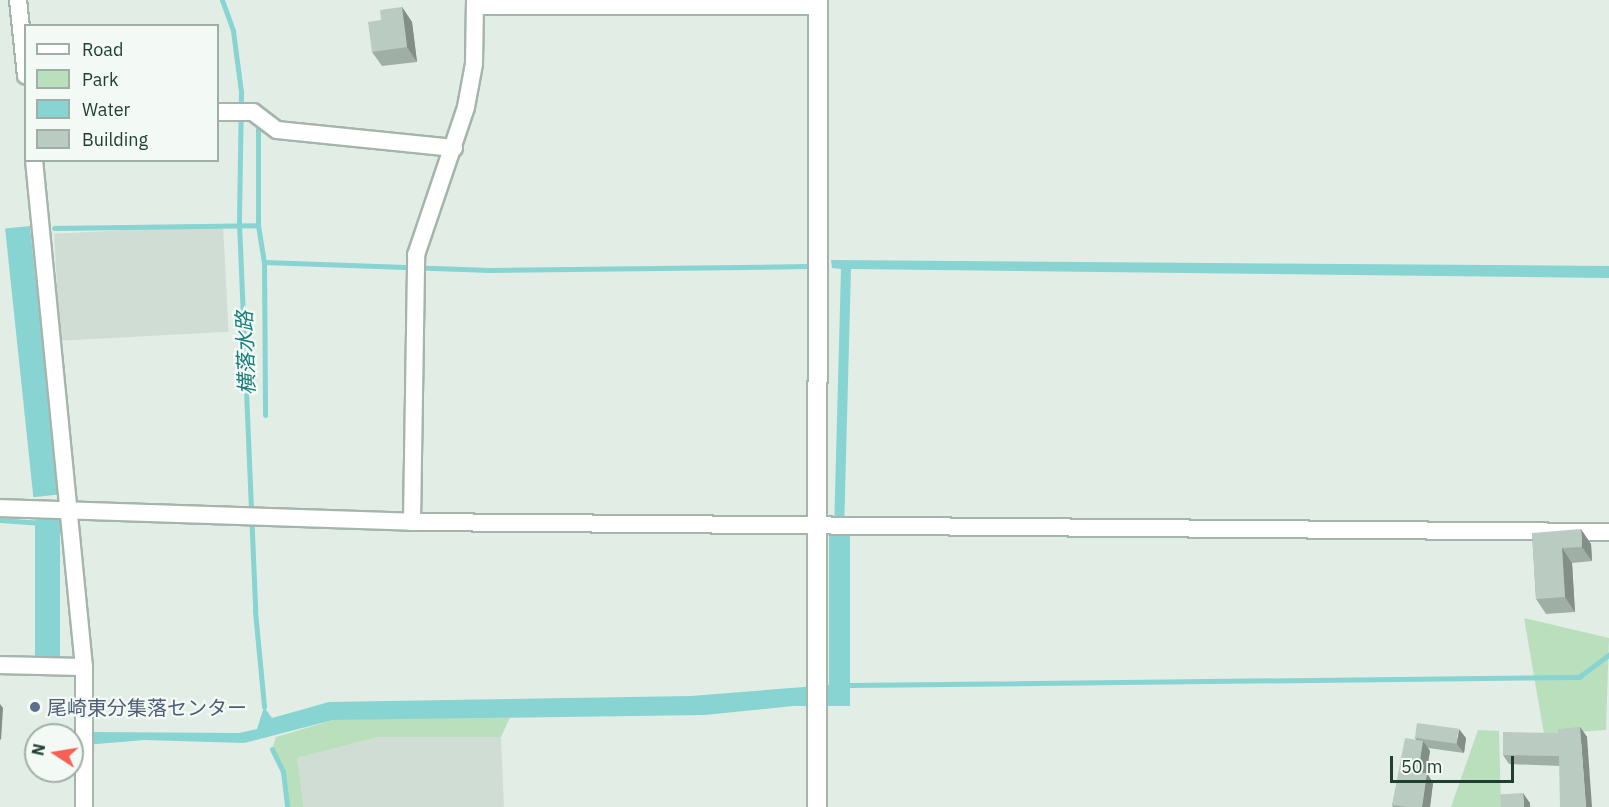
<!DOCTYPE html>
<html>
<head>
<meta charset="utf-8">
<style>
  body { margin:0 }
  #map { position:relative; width:1609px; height:807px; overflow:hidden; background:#e2ede6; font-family:"IBM Plex Sans","Noto Sans JP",sans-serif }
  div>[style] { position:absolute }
  .built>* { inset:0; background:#d0ddd5; transform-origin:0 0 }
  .green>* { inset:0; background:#badfbd }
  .water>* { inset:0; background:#87d4d2; transform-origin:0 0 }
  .stream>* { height:5px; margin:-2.5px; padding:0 2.5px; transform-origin:2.5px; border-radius:2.5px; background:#87d4d2 }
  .roads { filter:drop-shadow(2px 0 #a4b5ac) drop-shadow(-2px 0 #a4b5ac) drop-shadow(0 2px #a4b5ac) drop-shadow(0 -2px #a4b5ac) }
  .minor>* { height:16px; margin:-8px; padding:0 8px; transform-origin:8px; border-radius:8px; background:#fff }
  .tertiary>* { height:18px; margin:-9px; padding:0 9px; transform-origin:9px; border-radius:9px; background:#fff }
  .wall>* { inset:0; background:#a0afa6 }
  .shaded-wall>* { inset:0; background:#828e87 }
  .building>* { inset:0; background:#bacbc1; transform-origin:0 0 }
  .dots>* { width:16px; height:16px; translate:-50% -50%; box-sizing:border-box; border:3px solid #f3f9f5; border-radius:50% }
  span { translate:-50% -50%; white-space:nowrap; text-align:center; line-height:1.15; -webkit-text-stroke:4.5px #f3f9f5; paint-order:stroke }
  .service-label { font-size:20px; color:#4e5e75 }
  .left { translate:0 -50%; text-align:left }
  .water-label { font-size:21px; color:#187e7c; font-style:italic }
  .legend { position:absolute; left:24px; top:24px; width:195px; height:138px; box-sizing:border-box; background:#f3f9f5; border:2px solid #9fafa7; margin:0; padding:8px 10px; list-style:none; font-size:18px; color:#213f31 }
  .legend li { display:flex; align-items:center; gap:12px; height:30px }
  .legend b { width:30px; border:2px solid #9fafa7 }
  .north { position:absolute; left:24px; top:723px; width:60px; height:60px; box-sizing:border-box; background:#f3f9f5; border:2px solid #9fafa7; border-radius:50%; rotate:282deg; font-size:16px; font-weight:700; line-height:24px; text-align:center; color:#213f31 }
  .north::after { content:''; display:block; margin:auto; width:21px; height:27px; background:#f85f55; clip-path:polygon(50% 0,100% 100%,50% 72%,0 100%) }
  .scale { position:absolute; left:1390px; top:756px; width:124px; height:27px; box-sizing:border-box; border:3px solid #213f31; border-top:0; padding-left:8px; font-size:18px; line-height:21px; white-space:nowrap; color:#213f31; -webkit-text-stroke:4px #f3f9f5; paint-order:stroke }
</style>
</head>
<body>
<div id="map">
  <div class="built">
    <div style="left:223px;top:225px;width:107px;height:169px;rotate:87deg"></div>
    <div style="clip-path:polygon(379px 737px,501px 737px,504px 807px,304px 807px,297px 758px)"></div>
  </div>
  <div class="green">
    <div style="clip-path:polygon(1524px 618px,1609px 638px,1606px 730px,1544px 734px)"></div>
    <div style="clip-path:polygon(511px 715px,501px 737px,379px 737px,297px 758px,304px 807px,287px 807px,283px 772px,272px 749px,276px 737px,333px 720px)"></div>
    <div style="clip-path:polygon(1478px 730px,1499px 731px,1501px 807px,1451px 807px)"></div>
  </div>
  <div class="water">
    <div style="left:30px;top:226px;width:270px;height:25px;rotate:84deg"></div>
    <div style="clip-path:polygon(831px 260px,1609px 266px,1609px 278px,851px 269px,844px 532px,850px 533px,850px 706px,793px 706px,705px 715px,333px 720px,244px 743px,145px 740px,72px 746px,72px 735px,66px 735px,91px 732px,239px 733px,257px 729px,264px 707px,272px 718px,329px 702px,691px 696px,829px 685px,829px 532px,834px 532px,841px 269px,832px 268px)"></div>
    <div style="left:35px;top:520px;width:25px;height:137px"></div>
  </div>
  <div class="stream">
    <div style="left:222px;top:0;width:33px;rotate:70deg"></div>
    <div style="left:233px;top:31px;width:62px;rotate:82.5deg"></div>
    <div style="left:241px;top:92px;width:131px;rotate:90.9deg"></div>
    <div style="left:239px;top:223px;width:388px;rotate:87.6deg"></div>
    <div style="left:255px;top:611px;width:96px;rotate:84.6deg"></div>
    <div style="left:258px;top:129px;width:96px;rotate:90deg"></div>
    <div style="left:54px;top:228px;width:204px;rotate:-0.8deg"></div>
    <div style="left:258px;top:225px;width:37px;rotate:81deg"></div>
    <div style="left:264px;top:262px;width:226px;rotate:2deg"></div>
    <div style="left:490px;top:270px;width:318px;rotate:-0.7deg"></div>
    <div style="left:264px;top:262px;width:153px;rotate:89.6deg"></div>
    <div style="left:0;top:520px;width:39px;rotate:4deg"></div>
    <div style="left:850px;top:685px;width:729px;rotate:-0.63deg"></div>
    <div style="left:1579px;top:677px;width:38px;rotate:-37deg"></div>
    <div style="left:272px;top:749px;width:25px;rotate:64deg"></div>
    <div style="left:283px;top:772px;width:35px;rotate:83deg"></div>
  </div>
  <div class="roads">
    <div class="minor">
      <div style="left:18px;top:0;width:76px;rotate:84deg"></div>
      <div style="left:476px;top:6px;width:342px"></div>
      <div style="left:218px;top:112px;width:35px"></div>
      <div style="left:253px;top:112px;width:30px;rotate:37deg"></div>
      <div style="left:277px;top:130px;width:178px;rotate:5.8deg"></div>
      <div style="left:34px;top:160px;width:509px;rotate:84.37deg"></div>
      <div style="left:84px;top:667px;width:140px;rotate:90deg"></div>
      <div style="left:0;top:508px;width:412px;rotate:1.9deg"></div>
      <div style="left:412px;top:522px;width:1197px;rotate:0.48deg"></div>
      <div style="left:412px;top:522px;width:267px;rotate:-89.1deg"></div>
      <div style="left:416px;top:255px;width:156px;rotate:-71.3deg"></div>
      <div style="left:466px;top:107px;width:44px;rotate:-79.5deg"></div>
      <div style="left:474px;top:64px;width:64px;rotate:-89.1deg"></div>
      <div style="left:0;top:665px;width:84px;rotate:1.4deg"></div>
    </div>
    <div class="tertiary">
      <div style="left:817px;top:807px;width:807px;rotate:-89.93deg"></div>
    </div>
  </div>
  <div class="wall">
    <div style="clip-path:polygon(402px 7px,412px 22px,417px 62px,382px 66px,372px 52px,381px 20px)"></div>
    <div style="clip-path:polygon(1532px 533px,1591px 544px,1592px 561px,1572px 563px,1575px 612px,1546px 614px,1536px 599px)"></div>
    <div style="clip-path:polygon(1580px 727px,1587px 737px,1560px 766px,1509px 764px,1503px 755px,1558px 733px)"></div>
    <div style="clip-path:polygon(1415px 738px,1466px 738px,1464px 753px,1428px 748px,1430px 751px,1426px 773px,1433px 783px,1430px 807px,1393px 807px,1392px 805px,1416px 740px)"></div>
  </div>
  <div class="shaded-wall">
    <div style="clip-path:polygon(402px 7px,412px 22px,417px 62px,407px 47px)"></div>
    <div style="clip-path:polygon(1581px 529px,1591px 544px,1592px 561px,1582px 547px)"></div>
    <div style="clip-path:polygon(1562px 548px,1572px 563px,1575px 612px,1565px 597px)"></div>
    <div style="clip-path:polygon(0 704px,3px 708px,1px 740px,0 739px)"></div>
    <div style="clip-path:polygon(1580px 727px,1587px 737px,1592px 807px,1586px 807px)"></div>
    <div style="clip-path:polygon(1459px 729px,1466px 738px,1464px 753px,1457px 744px)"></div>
    <div style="clip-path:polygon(1423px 741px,1430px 751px,1425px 781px,1418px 772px)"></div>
    <div style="clip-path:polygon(1427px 773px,1433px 783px,1430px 807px,1422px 807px)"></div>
    <div style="clip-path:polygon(1523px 793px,1530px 803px,1530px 807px,1524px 807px)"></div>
  </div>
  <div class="building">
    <div style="clip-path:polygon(402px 7px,407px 47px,372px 52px,368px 22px,381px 20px,380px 10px)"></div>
    <div style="clip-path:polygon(1581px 529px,1582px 547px,1562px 548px,1565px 597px,1536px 599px,1532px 533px)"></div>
    <div style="left:1417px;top:723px;width:42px;height:15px;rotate:8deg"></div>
    <div style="clip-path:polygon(1580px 727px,1586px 807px,1560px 807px,1559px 756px,1503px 755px,1503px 732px,1558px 733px,1558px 729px)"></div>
    <div style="clip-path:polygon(1405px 738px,1423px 741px,1418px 772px,1427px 773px,1422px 807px,1407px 807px,1392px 805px)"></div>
    <div style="left:1523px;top:793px;width:14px;height:23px;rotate:86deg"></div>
  </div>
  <div class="dots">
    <div style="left:35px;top:707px;background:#5c6f8a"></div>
  </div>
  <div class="service-label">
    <span class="left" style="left:47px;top:707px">尾崎東分集落センター</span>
  </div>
  <div class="water-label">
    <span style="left:245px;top:353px;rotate:-92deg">横落水路</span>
  </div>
  <ul class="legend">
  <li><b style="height:8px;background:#fff"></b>Road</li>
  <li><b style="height:16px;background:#badfbd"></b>Park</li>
  <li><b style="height:16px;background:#87d4d2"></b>Water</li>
  <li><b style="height:16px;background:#bacbc1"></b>Building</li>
  </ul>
  <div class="north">N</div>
  <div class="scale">50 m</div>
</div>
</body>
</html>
